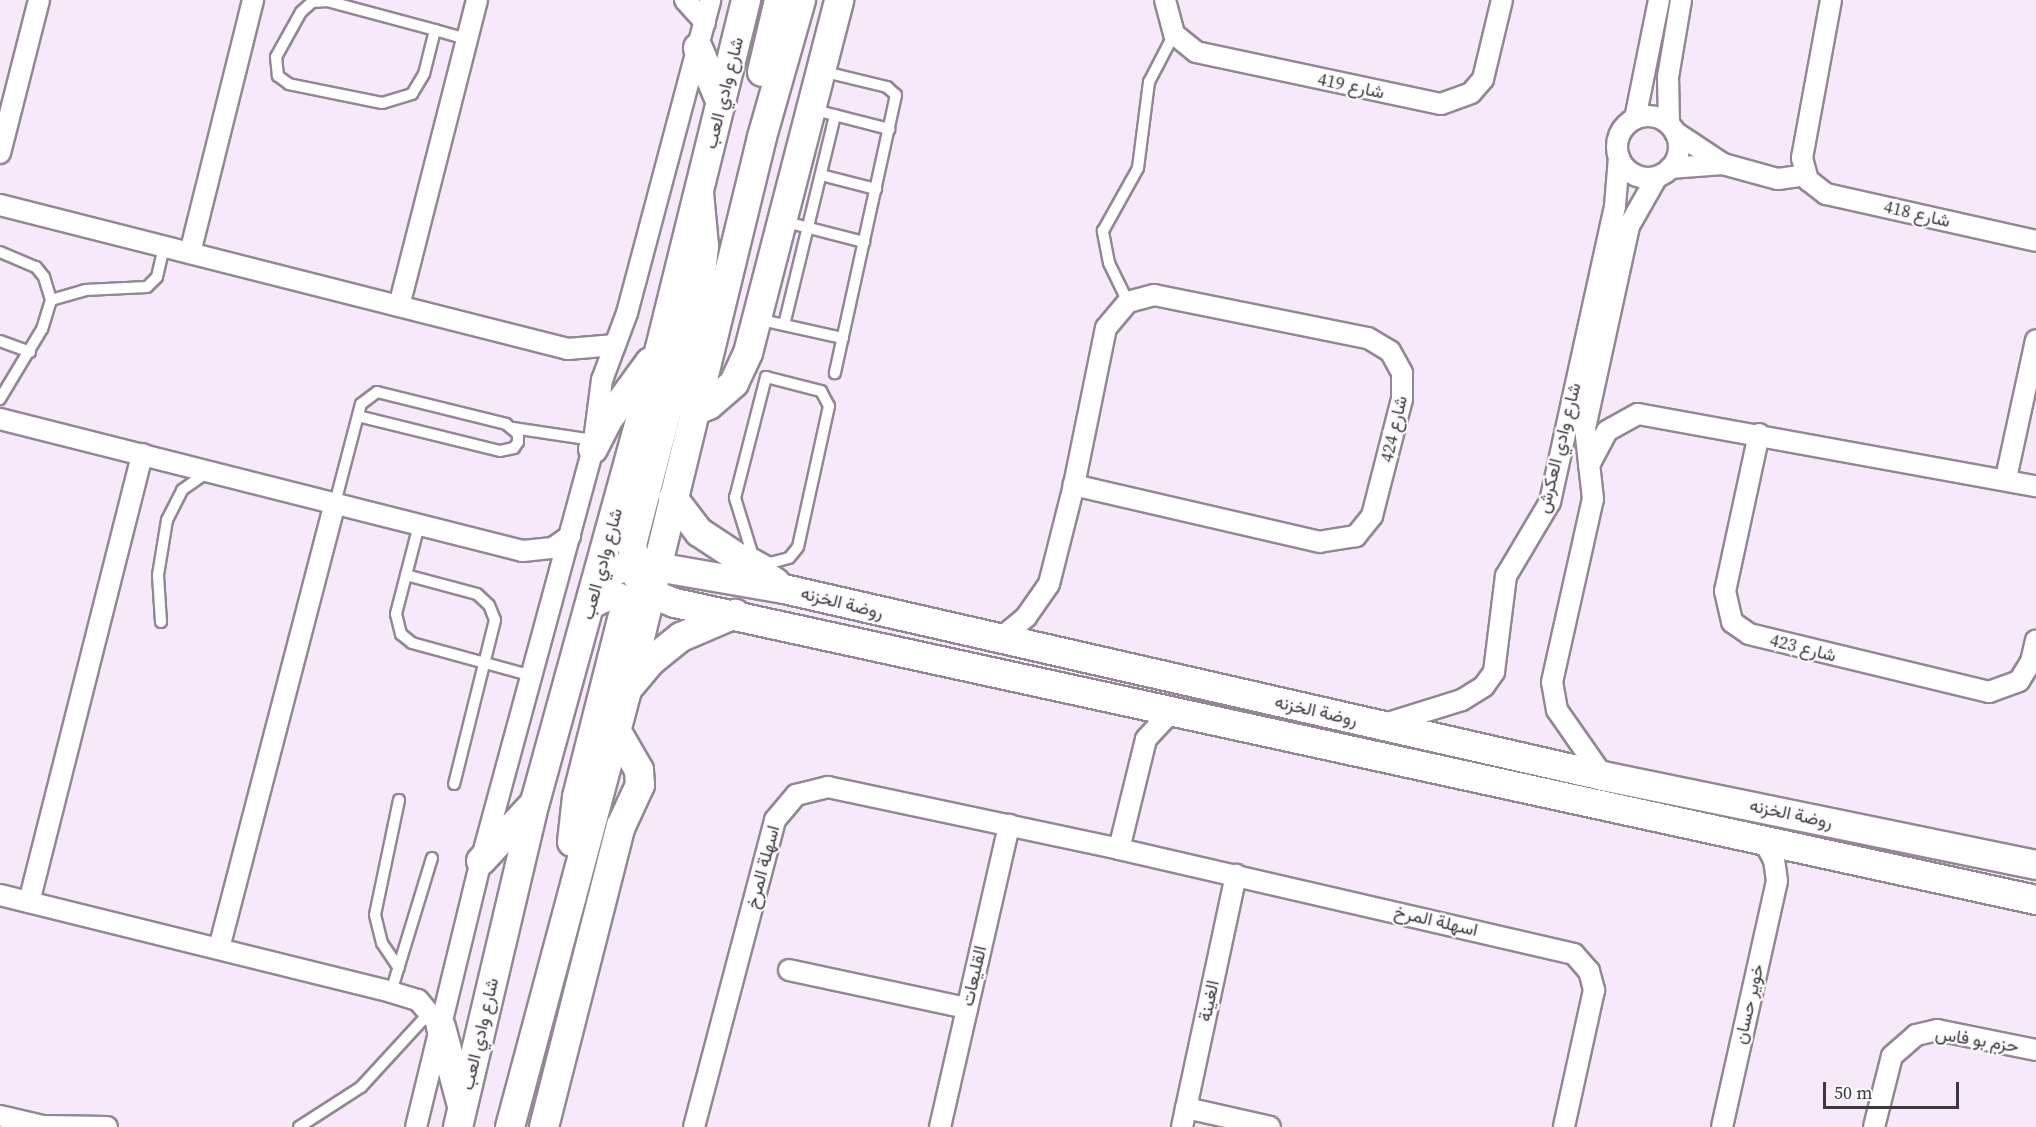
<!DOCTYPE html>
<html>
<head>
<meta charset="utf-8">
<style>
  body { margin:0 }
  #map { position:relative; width:2036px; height:1127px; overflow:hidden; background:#f6e9f9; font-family:"Source Serif 4",Vazirmatn,serif }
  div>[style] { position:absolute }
  .roads { filter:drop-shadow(2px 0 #938795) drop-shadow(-2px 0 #938795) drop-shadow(0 2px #938795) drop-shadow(0 -2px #938795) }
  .lane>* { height:10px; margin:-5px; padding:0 5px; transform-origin:5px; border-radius:5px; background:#fff }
  .street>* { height:20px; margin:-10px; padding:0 10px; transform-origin:10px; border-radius:10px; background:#fff }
  .street>.ring { margin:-10px; padding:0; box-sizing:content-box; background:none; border:20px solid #fff; border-radius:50% }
  .secondary>* { height:28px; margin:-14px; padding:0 14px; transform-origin:14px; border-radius:14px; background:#fff }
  span { translate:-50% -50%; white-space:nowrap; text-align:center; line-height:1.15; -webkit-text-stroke:4.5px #fdfbfe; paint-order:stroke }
  .street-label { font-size:18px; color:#3d383e }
  .scale { position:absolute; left:1823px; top:1082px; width:136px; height:27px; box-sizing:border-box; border:3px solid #3d383e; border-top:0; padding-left:8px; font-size:18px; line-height:21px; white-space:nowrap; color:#3d383e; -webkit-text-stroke:4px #fdfbfe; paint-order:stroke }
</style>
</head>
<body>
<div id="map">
  <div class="roads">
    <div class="lane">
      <div style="left:327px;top:1px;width:112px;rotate:15deg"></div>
      <div style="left:435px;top:30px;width:45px;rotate:104deg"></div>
      <div style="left:424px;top:74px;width:23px;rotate:121deg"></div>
      <div style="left:412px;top:94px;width:31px;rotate:163deg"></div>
      <div style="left:382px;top:103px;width:95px;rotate:-168.5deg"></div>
      <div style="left:289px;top:84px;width:14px;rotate:-144deg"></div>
      <div style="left:278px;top:76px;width:19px;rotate:-96deg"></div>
      <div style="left:276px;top:57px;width:51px;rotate:-60.9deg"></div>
      <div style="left:301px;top:12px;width:15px;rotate:-42deg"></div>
      <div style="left:312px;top:2px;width:15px;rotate:-4deg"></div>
      <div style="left:435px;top:30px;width:33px;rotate:16deg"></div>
      <div style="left:821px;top:71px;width:68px;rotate:13.6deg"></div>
      <div style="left:887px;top:87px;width:12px;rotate:42deg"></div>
      <div style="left:896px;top:95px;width:285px;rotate:102.4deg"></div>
      <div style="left:811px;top:109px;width:81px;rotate:14.4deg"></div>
      <div style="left:821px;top:175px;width:57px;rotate:14.3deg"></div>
      <div style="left:782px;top:221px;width:85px;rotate:14.4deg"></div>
      <div style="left:0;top:252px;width:39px;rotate:23deg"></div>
      <div style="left:36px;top:267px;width:13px;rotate:51deg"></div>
      <div style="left:44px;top:277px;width:24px;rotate:73deg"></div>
      <div style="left:51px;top:300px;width:30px;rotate:107deg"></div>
      <div style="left:42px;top:329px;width:82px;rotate:121deg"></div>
      <div style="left:51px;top:300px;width:35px;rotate:-16deg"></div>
      <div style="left:85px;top:290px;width:62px;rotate:-2.8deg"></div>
      <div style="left:147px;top:287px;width:14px;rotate:-45deg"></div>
      <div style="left:157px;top:277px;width:32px;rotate:-77deg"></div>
      <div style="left:1128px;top:302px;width:43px;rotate:-116deg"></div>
      <div style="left:1109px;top:263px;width:33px;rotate:-101deg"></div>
      <div style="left:1103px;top:231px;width:72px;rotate:-60.9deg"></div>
      <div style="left:1138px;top:168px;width:87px;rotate:-82.7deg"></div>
      <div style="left:1149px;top:82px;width:54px;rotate:-62.5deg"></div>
      <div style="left:757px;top:319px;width:88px;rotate:12.5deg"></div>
      <div style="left:784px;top:325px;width:216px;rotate:-76.3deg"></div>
      <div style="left:0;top:341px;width:32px;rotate:20deg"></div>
      <div style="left:766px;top:377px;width:57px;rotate:14.3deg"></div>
      <div style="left:821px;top:391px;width:17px;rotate:62deg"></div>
      <div style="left:829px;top:406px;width:144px;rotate:102.4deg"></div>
      <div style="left:798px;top:547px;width:14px;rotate:129deg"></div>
      <div style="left:789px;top:558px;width:20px;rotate:165deg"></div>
      <div style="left:770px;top:563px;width:21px;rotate:-151deg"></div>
      <div style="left:752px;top:553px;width:58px;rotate:-107.2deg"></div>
      <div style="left:735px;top:498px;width:125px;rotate:-75.6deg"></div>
      <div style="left:513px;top:428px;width:81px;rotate:8.5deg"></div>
      <div style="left:335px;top:503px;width:102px;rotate:-75.3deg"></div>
      <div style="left:361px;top:404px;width:20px;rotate:-37deg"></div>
      <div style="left:377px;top:392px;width:133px;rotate:13.9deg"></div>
      <div style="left:506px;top:424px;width:16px;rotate:40deg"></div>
      <div style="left:518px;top:434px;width:8px;rotate:90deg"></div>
      <div style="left:518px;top:442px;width:7px;rotate:124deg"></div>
      <div style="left:514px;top:448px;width:14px;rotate:168deg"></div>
      <div style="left:500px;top:451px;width:146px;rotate:-166.2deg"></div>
      <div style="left:419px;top:525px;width:92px;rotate:104.5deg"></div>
      <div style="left:396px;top:614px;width:21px;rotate:76deg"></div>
      <div style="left:401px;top:634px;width:14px;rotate:39deg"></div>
      <div style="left:412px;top:643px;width:125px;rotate:15.3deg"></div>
      <div style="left:406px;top:575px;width:73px;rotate:15deg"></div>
      <div style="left:477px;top:594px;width:16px;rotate:43deg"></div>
      <div style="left:489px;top:605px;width:16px;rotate:68deg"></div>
      <div style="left:495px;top:620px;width:169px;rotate:104deg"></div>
      <div style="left:161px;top:622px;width:47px;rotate:-93.7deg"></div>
      <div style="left:158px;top:575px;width:56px;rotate:-80.7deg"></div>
      <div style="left:167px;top:520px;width:34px;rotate:-63deg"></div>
      <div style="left:182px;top:490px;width:32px;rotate:-35deg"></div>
      <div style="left:399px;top:800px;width:117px;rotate:101.8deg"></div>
      <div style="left:375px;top:915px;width:29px;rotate:76deg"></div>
      <div style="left:382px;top:943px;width:30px;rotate:56deg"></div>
      <div style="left:391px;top:992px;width:140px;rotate:-73deg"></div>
      <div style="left:299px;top:1127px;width:74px;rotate:-32.8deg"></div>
      <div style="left:361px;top:1087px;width:103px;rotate:-47.4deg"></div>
    </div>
    <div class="street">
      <div style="left:685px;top:0;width:30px;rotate:48deg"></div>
      <div style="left:1165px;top:0;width:35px;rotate:75deg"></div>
      <div style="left:1174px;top:34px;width:28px;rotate:39deg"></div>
      <div style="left:1196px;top:52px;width:250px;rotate:12deg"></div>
      <div style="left:1441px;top:104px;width:32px;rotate:-20deg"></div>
      <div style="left:1471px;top:93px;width:18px;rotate:-49deg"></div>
      <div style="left:1483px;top:79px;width:81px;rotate:-76.5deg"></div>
      <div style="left:1831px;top:0;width:161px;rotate:100.4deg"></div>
      <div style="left:1802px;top:158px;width:23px;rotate:75deg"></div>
      <div style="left:1808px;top:180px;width:23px;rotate:38deg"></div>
      <div style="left:1826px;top:194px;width:215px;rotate:12.6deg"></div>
      <div class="ring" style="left:1617px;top:116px;width:42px;height:42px"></div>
      <div style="left:1635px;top:119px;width:121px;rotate:-78.6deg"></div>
      <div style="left:1669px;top:124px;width:47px;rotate:-91.2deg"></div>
      <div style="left:1668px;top:77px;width:78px;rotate:-80.4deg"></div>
      <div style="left:1675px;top:132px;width:58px;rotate:33.7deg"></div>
      <div style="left:1723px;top:164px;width:57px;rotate:15.3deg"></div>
      <div style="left:1778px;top:179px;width:28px;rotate:-8deg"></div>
      <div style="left:0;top:153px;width:158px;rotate:-75.7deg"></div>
      <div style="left:1670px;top:168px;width:53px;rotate:-4.3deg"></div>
      <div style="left:0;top:205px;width:586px;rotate:14.23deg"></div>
      <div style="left:568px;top:349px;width:47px;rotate:-4.9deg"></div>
      <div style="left:190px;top:253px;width:261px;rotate:-76deg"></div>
      <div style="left:1154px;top:295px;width:218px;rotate:11.4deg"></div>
      <div style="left:1368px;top:338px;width:26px;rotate:31deg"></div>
      <div style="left:1390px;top:351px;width:25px;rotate:61deg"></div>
      <div style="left:1402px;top:373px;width:26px;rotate:90deg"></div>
      <div style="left:1402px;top:399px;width:121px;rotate:104.4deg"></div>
      <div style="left:1372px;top:516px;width:26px;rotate:129deg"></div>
      <div style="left:1356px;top:536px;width:36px;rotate:171deg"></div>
      <div style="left:1320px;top:542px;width:253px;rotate:-167deg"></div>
      <div style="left:1074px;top:485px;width:160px;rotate:-78.5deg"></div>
      <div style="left:1106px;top:328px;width:34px;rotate:-50deg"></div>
      <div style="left:1128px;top:302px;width:27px;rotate:-15deg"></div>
      <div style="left:399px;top:306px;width:316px;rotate:-75.7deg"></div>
      <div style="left:0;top:419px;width:539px;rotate:14.17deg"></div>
      <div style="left:523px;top:551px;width:30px;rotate:-6deg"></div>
      <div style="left:553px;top:548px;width:21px;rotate:-35deg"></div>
      <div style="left:1759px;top:434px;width:161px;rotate:102.2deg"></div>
      <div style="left:1725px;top:591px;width:32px;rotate:77deg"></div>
      <div style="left:1732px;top:622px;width:21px;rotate:35deg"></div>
      <div style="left:1749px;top:634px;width:247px;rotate:13.6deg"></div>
      <div style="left:1989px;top:692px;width:32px;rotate:-20deg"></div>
      <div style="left:2019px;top:681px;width:22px;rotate:-58deg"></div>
      <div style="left:2031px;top:662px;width:22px;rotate:-77deg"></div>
      <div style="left:1589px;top:465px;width:38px;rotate:-62deg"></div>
      <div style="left:1607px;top:431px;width:35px;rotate:-29deg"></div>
      <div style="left:1638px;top:414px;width:404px;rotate:10.3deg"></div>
      <div style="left:2006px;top:478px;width:141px;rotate:-77.7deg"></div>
      <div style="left:1001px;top:638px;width:33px;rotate:-40deg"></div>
      <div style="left:1026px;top:617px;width:40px;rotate:-55.1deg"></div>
      <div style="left:1049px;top:584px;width:102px;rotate:-75.8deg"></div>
      <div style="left:1388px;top:723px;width:77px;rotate:-17.3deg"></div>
      <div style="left:1462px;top:700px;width:26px;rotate:-32deg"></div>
      <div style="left:1484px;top:686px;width:17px;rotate:-54deg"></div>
      <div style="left:1494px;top:672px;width:97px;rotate:-82.9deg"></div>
      <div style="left:1506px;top:576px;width:86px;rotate:-59.3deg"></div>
      <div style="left:1550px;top:502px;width:303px;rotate:-77.6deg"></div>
      <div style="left:1615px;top:206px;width:49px;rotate:-85.3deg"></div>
      <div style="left:1603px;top:776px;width:80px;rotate:-124.9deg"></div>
      <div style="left:1557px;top:710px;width:28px;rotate:-100deg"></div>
      <div style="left:1552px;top:682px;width:188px;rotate:-77.4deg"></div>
      <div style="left:1593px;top:499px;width:71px;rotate:-96.4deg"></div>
      <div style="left:1585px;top:428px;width:207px;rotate:-77.7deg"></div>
      <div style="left:1629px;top:226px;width:56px;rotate:-60.3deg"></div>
      <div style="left:1119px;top:849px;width:113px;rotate:-76.2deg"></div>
      <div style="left:1146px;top:739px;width:41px;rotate:-47deg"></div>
      <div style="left:0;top:895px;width:403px;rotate:13.9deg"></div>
      <div style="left:391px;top:992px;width:28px;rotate:17deg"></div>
      <div style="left:418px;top:1000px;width:35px;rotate:50deg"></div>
      <div style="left:29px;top:902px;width:462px;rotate:-75.8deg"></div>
      <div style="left:219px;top:948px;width:460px;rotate:-75.4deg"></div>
      <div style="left:789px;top:970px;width:182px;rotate:12.1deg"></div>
      <div style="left:1186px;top:1108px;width:86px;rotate:12.7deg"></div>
      <div style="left:0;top:1116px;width:44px;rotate:13.1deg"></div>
      <div style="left:43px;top:1126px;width:64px;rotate:0.9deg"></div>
      <div style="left:416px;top:1127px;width:274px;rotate:-76.3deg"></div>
      <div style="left:481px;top:861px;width:427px;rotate:-74.8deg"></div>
      <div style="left:593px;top:449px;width:70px;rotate:-82.6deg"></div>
      <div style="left:602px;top:380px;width:72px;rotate:-69.5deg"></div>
      <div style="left:627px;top:313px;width:324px;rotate:-75.1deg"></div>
      <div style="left:694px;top:1127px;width:318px;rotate:-75.2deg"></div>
      <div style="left:775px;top:820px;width:33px;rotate:-50deg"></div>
      <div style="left:796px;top:795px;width:33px;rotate:-14deg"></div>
      <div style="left:828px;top:787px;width:298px;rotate:12deg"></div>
      <div style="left:1119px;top:849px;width:467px;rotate:13deg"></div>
      <div style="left:1574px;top:954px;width:23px;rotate:49deg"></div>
      <div style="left:1589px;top:971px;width:20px;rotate:75deg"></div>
      <div style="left:1594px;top:990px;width:140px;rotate:102.4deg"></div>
      <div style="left:940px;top:1127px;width:310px;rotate:-77.1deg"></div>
      <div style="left:1182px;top:1127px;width:258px;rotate:-77.9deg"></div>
      <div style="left:1722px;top:1127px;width:252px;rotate:-77.4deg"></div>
      <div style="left:1777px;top:881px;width:21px;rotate:-98deg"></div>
      <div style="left:1774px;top:860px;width:21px;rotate:-118deg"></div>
      <div style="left:1874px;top:1127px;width:73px;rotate:-75.8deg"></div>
      <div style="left:1892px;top:1056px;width:32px;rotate:-41deg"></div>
      <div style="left:1916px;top:1035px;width:22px;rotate:-13deg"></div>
      <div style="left:1937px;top:1030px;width:101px;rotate:11.4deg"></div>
    </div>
    <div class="secondary">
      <div style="left:698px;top:48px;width:60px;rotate:67.3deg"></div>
      <div style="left:762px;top:72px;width:74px;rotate:-76.7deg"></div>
      <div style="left:699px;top:193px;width:53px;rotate:84.6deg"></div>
      <div style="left:704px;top:246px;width:36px;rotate:96deg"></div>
      <div style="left:700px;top:282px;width:271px;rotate:104.5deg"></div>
      <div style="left:632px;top:544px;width:32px;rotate:81deg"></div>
      <div style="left:637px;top:576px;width:21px;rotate:53deg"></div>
      <div style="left:650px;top:593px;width:27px;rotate:22deg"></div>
      <div style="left:675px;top:603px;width:1393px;rotate:12.31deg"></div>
      <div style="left:694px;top:411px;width:16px;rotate:-22deg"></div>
      <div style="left:709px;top:405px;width:33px;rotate:-41deg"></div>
      <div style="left:734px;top:383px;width:33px;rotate:-65deg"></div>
      <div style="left:748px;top:353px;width:365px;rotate:-75.5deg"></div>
      <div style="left:593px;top:449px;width:31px;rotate:-63deg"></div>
      <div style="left:607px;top:421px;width:73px;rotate:-53.9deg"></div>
      <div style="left:673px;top:498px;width:43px;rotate:52.6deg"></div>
      <div style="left:699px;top:532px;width:92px;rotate:33.5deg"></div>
      <div style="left:598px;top:578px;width:28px;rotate:-23deg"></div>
      <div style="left:624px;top:567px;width:21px;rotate:-5deg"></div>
      <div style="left:645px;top:565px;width:141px;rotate:9.8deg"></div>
      <div style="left:784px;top:589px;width:840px;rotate:12.86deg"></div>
      <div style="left:1603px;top:776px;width:442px;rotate:11.6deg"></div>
      <div style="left:630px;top:686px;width:33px;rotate:-50deg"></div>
      <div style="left:651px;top:661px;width:38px;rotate:-39deg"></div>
      <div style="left:681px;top:637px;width:59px;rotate:-23.1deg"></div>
      <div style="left:572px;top:842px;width:45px;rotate:-83.7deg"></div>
      <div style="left:577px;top:797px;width:192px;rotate:-75.8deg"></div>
      <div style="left:624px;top:611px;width:12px;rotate:-99deg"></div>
      <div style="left:622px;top:599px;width:12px;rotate:-156deg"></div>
      <div style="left:611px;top:594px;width:22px;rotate:153deg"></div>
      <div style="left:481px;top:861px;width:78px;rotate:-47.1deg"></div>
      <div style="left:441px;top:1027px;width:82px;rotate:75.1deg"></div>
      <div style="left:458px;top:1127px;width:334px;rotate:-76.7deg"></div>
      <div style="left:535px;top:802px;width:471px;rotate:-74.6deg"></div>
      <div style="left:660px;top:348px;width:358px;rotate:-76.1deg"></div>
      <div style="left:510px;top:1127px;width:451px;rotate:-75deg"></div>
      <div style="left:627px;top:691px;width:570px;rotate:-76.3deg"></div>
      <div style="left:762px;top:137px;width:142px;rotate:-74.1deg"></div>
      <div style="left:544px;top:1127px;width:311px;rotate:-75.7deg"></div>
      <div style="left:621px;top:826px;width:45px;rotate:-65.1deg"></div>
      <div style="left:640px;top:785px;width:15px;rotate:-94deg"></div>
      <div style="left:639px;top:770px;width:46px;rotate:-119.9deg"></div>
    </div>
  </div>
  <div class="street-label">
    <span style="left:1351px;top:86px;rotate:12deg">شارع 419</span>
    <span style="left:724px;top:93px;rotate:-76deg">شارع وادي العب</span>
    <span style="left:1917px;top:214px;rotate:13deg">شارع 418</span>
    <span style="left:1394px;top:429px;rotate:-77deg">شارع 424</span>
    <span style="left:1559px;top:448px;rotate:-76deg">شارع وادي العكرش</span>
    <span style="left:602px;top:564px;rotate:-75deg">شارع وادي العب</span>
    <span style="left:842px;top:603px;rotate:14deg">روضة الخزنه</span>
    <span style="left:1803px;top:648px;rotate:14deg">شارع 423</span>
    <span style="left:1316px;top:711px;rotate:13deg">روضة الخزنه</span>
    <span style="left:1791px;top:814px;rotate:12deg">روضة الخزنه</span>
    <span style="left:763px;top:867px;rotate:-75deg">اسهلة المرخ</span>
    <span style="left:1436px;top:921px;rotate:13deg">اسهلة المرخ</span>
    <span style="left:974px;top:976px;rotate:-77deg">القليعات</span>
    <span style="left:1209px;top:1001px;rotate:-78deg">الغينة</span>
    <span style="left:1749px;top:1004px;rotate:-77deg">خوير حسان</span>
    <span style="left:480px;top:1034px;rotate:-77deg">شارع وادي العب</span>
    <span style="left:1977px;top:1040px;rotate:9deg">حزم بو فاس</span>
  </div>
  <div class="scale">50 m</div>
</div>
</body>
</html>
